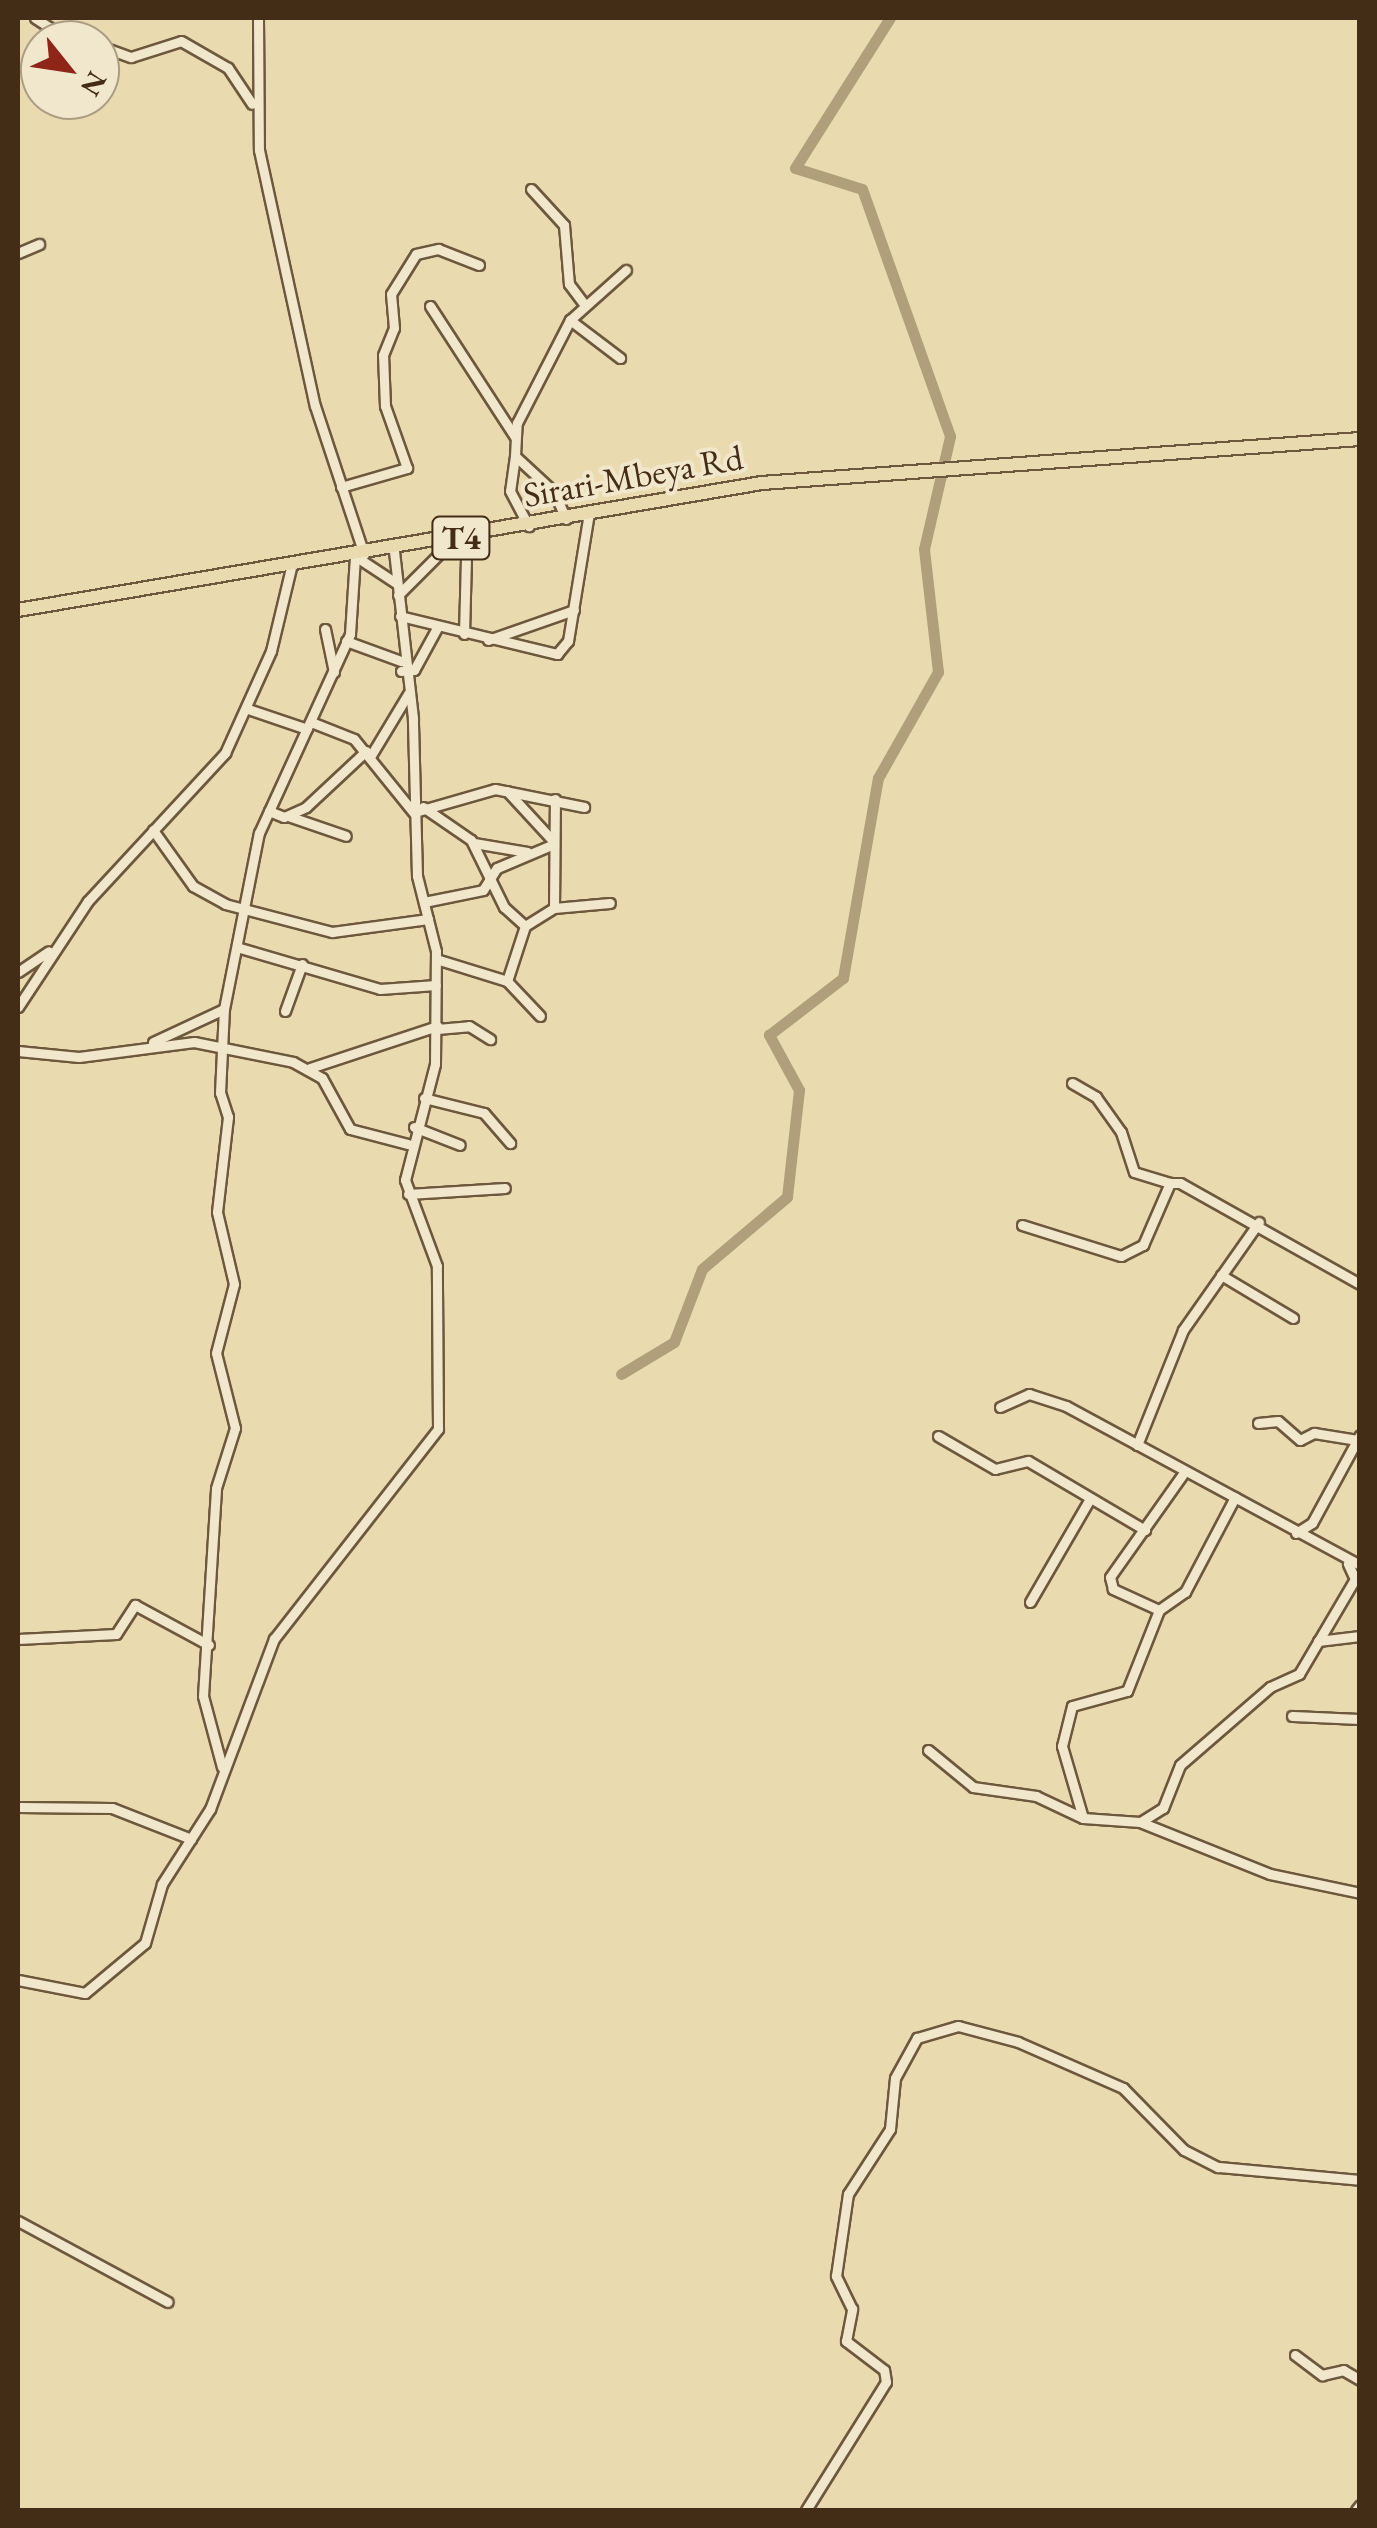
<!DOCTYPE html>
<html>
<head>
<meta charset="utf-8">
<style>
  body { margin:0 }
  #map { position:relative; width:1377px; height:2528px; overflow:hidden; background:#eadab0; font-family:"EB Garamond",serif }
  div>[style] { position:absolute }
  .river>* { height:11px; margin:-5.5px; padding:0 5.5px; transform-origin:5.5px; border-radius:5.5px; background:#b19f7c }
  .roads { filter:drop-shadow(2px 0 #6d583d) drop-shadow(-2px 0 #6d583d) drop-shadow(0 2px #6d583d) drop-shadow(0 -2px #6d583d) }
  .minor>* { height:9px; margin:-4.5px; padding:0 4.5px; transform-origin:4.5px; border-radius:4.5px; background:#f1e7cc }
  .highway>* { height:12px; margin:-6px; padding:0 6px; transform-origin:6px; border-radius:6px; background:#eadab0 }
  span { translate:-50% -50%; white-space:nowrap; text-align:center; line-height:1.15; -webkit-text-stroke:8px #f1e7cc; paint-order:stroke }
  .shield-label span { padding:2px 8px; background:#f1e7cc; border:2px solid; border-radius:8px; -webkit-text-stroke-width:0 }
  .shield-label { font-size:32px; color:#432d17; font-weight:700 }
  .street-label { font-size:35px; color:#432d17 }
  .frame { position:absolute; inset:0; border:20px solid #432d17; pointer-events:none }
  .north { position:absolute; left:20px; top:20px; width:100px; height:100px; box-sizing:border-box; background:#f1e7cc; border:2px solid #ab9d84; border-radius:50%; rotate:120deg; font-size:28px; font-weight:700; line-height:40px; text-align:center; color:#432d17 }
  .north::after { content:''; display:block; margin:auto; width:35px; height:45px; background:#8f2418; clip-path:polygon(50% 0,100% 100%,50% 72%,0 100%) }
</style>
</head>
<body>
<div id="map">
  <div class="river">
    <div style="left:621px;top:1374px;width:62px;rotate:-31.1deg"></div>
    <div style="left:674px;top:1342px;width:78px;rotate:-69deg"></div>
    <div style="left:702px;top:1269px;width:111px;rotate:-40.3deg"></div>
    <div style="left:787px;top:1197px;width:108px;rotate:-83.6deg"></div>
    <div style="left:799px;top:1090px;width:63px;rotate:-118.6deg"></div>
    <div style="left:769px;top:1035px;width:93px;rotate:-37.6deg"></div>
    <div style="left:843px;top:978px;width:203px;rotate:-80.1deg"></div>
    <div style="left:878px;top:778px;width:122px;rotate:-60.5deg"></div>
    <div style="left:938px;top:672px;width:124px;rotate:-96.5deg"></div>
    <div style="left:924px;top:549px;width:116px;rotate:-77deg"></div>
    <div style="left:950px;top:436px;width:262px;rotate:-109.6deg"></div>
    <div style="left:862px;top:189px;width:70px;rotate:-162.6deg"></div>
    <div style="left:795px;top:168px;width:178px;rotate:-57.7deg"></div>
  </div>
  <div class="roads">
    <div class="minor">
      <div style="left:35px;top:18px;width:40px;rotate:32.9deg"></div>
      <div style="left:258px;top:18px;width:132px;rotate:89.6deg"></div>
      <div style="left:259px;top:150px;width:262px;rotate:77.7deg"></div>
      <div style="left:315px;top:406px;width:156px;rotate:71.7deg"></div>
      <div style="left:100px;top:46px;width:33px;rotate:20deg"></div>
      <div style="left:131px;top:57px;width:52px;rotate:-17.7deg"></div>
      <div style="left:181px;top:41px;width:54px;rotate:29.9deg"></div>
      <div style="left:228px;top:68px;width:43px;rotate:56.3deg"></div>
      <div style="left:531px;top:189px;width:49px;rotate:47.5deg"></div>
      <div style="left:564px;top:225px;width:59px;rotate:85.2deg"></div>
      <div style="left:569px;top:284px;width:25px;rotate:53deg"></div>
      <div style="left:18px;top:253px;width:23px;rotate:-23deg"></div>
      <div style="left:430px;top:306px;width:156px;rotate:57deg"></div>
      <div style="left:570px;top:320px;width:63px;rotate:37.2deg"></div>
      <div style="left:515px;top:456px;width:35px;rotate:98deg"></div>
      <div style="left:510px;top:491px;width:40px;rotate:62deg"></div>
      <div style="left:341px;top:487px;width:69px;rotate:-16.1deg"></div>
      <div style="left:407px;top:468px;width:66px;rotate:-109.5deg"></div>
      <div style="left:385px;top:406px;width:51px;rotate:-92.2deg"></div>
      <div style="left:383px;top:355px;width:29px;rotate:-68deg"></div>
      <div style="left:394px;top:328px;width:34px;rotate:-95deg"></div>
      <div style="left:391px;top:294px;width:47px;rotate:-58deg"></div>
      <div style="left:416px;top:254px;width:23px;rotate:-13deg"></div>
      <div style="left:438px;top:249px;width:44px;rotate:21.3deg"></div>
      <div style="left:566px;top:519px;width:30px;rotate:-114deg"></div>
      <div style="left:554px;top:492px;width:53px;rotate:-137.3deg"></div>
      <div style="left:515px;top:456px;width:33px;rotate:-87deg"></div>
      <div style="left:517px;top:423px;width:116px;rotate:-62.8deg"></div>
      <div style="left:570px;top:320px;width:75px;rotate:-41.8deg"></div>
      <div style="left:355px;top:556px;width:49px;rotate:33.4deg"></div>
      <div style="left:398px;top:595px;width:79px;rotate:-45deg"></div>
      <div style="left:400px;top:616px;width:162px;rotate:13.6deg"></div>
      <div style="left:557px;top:654px;width:17px;rotate:-50deg"></div>
      <div style="left:568px;top:641px;width:130px;rotate:-80.7deg"></div>
      <div style="left:325px;top:629px;width:44px;rotate:78.2deg"></div>
      <div style="left:464px;top:634px;width:79px;rotate:-88.5deg"></div>
      <div style="left:466px;top:555px;width:22px;rotate:-60deg"></div>
      <div style="left:488px;top:640px;width:91px;rotate:-19.2deg"></div>
      <div style="left:346px;top:641px;width:59px;rotate:20deg"></div>
      <div style="left:401px;top:671px;width:13px;rotate:-4deg"></div>
      <div style="left:414px;top:670px;width:50px;rotate:-61.4deg"></div>
      <div style="left:248px;top:709px;width:62px;rotate:18.7deg"></div>
      <div style="left:311px;top:722px;width:46px;rotate:21.6deg"></div>
      <div style="left:354px;top:739px;width:95px;rotate:51deg"></div>
      <div style="left:370px;top:757px;width:74px;rotate:-58.9deg"></div>
      <div style="left:507px;top:791px;width:69px;rotate:47.3deg"></div>
      <div style="left:423px;top:807px;width:58px;rotate:34.5deg"></div>
      <div style="left:471px;top:840px;width:75px;rotate:63.8deg"></div>
      <div style="left:504px;top:907px;width:28px;rotate:42deg"></div>
      <div style="left:269px;top:811px;width:16px;rotate:22deg"></div>
      <div style="left:284px;top:817px;width:24px;rotate:-24deg"></div>
      <div style="left:306px;top:807px;width:82px;rotate:-43deg"></div>
      <div style="left:415px;top:812px;width:83px;rotate:-16deg"></div>
      <div style="left:495px;top:789px;width:91px;rotate:11.4deg"></div>
      <div style="left:288px;top:816px;width:61px;rotate:19deg"></div>
      <div style="left:153px;top:830px;width:69px;rotate:54.5deg"></div>
      <div style="left:193px;top:886px;width:37px;rotate:29deg"></div>
      <div style="left:225px;top:904px;width:111px;rotate:14.7deg"></div>
      <div style="left:332px;top:932px;width:97px;rotate:-7.7deg"></div>
      <div style="left:474px;top:843px;width:54px;rotate:9.6deg"></div>
      <div style="left:424px;top:902px;width:60px;rotate:-11.5deg"></div>
      <div style="left:483px;top:890px;width:26px;rotate:-58deg"></div>
      <div style="left:497px;top:868px;width:62px;rotate:-22.8deg"></div>
      <div style="left:554px;top:908px;width:109px;rotate:-89.5deg"></div>
      <div style="left:240px;top:948px;width:146px;rotate:16.3deg"></div>
      <div style="left:380px;top:989px;width:56px;rotate:-4.1deg"></div>
      <div style="left:436px;top:959px;width:74px;rotate:17.2deg"></div>
      <div style="left:507px;top:981px;width:58px;rotate:-71.9deg"></div>
      <div style="left:525px;top:926px;width:34px;rotate:-32deg"></div>
      <div style="left:554px;top:908px;width:56px;rotate:-5.1deg"></div>
      <div style="left:18px;top:972px;width:37px;rotate:-34deg"></div>
      <div style="left:507px;top:981px;width:48px;rotate:46.7deg"></div>
      <div style="left:18px;top:1007px;width:127px;rotate:-56.6deg"></div>
      <div style="left:88px;top:901px;width:202px;rotate:-47.2deg"></div>
      <div style="left:225px;top:753px;width:112px;rotate:-65.7deg"></div>
      <div style="left:271px;top:651px;width:85px;rotate:-76.5deg"></div>
      <div style="left:285px;top:1011px;width:50px;rotate:-70.1deg"></div>
      <div style="left:437px;top:1029px;width:32px;rotate:-5deg"></div>
      <div style="left:469px;top:1026px;width:25px;rotate:32deg"></div>
      <div style="left:153px;top:1042px;width:78px;rotate:-24.9deg"></div>
      <div style="left:18px;top:1051px;width:61px;rotate:5.6deg"></div>
      <div style="left:79px;top:1057px;width:116px;rotate:-7.4deg"></div>
      <div style="left:194px;top:1042px;width:101px;rotate:11.4deg"></div>
      <div style="left:293px;top:1062px;width:33px;rotate:29deg"></div>
      <div style="left:322px;top:1078px;width:58px;rotate:61.2deg"></div>
      <div style="left:350px;top:1129px;width:60px;rotate:14.5deg"></div>
      <div style="left:310px;top:1068px;width:134px;rotate:-18.3deg"></div>
      <div style="left:1072px;top:1083px;width:28px;rotate:30deg"></div>
      <div style="left:1096px;top:1097px;width:43px;rotate:54.5deg"></div>
      <div style="left:1121px;top:1132px;width:42px;rotate:72deg"></div>
      <div style="left:1134px;top:1172px;width:38px;rotate:17deg"></div>
      <div style="left:424px;top:1098px;width:62px;rotate:14deg"></div>
      <div style="left:484px;top:1113px;width:40px;rotate:49deg"></div>
      <div style="left:414px;top:1127px;width:49px;rotate:21.4deg"></div>
      <div style="left:408px;top:1194px;width:97px;rotate:-3.5deg"></div>
      <div style="left:1022px;top:1225px;width:104px;rotate:17.4deg"></div>
      <div style="left:1121px;top:1256px;width:25px;rotate:-27deg"></div>
      <div style="left:1143px;top:1245px;width:68px;rotate:-66.5deg"></div>
      <div style="left:1170px;top:1183px;width:10px"></div>
      <div style="left:1180px;top:1183px;width:206px;rotate:29.3deg"></div>
      <div style="left:1221px;top:1275px;width:84px;rotate:30.8deg"></div>
      <div style="left:1000px;top:1407px;width:32px;rotate:-24deg"></div>
      <div style="left:1029px;top:1394px;width:39px;rotate:18deg"></div>
      <div style="left:1066px;top:1406px;width:334px;rotate:28.4deg"></div>
      <div style="left:1258px;top:1423px;width:20px;rotate:-6deg"></div>
      <div style="left:1278px;top:1421px;width:29px;rotate:41deg"></div>
      <div style="left:1300px;top:1440px;width:16px;rotate:-27deg"></div>
      <div style="left:1314px;top:1433px;width:44px;rotate:9.2deg"></div>
      <div style="left:938px;top:1436px;width:66px;rotate:30.1deg"></div>
      <div style="left:995px;top:1469px;width:34px;rotate:-14deg"></div>
      <div style="left:1028px;top:1461px;width:136px;rotate:30.5deg"></div>
      <div style="left:1137px;top:1445px;width:124px;rotate:-68.2deg"></div>
      <div style="left:1183px;top:1330px;width:132px;rotate:-54.9deg"></div>
      <div style="left:1296px;top:1533px;width:19px;rotate:-32deg"></div>
      <div style="left:1312px;top:1523px;width:100px;rotate:-61.4deg"></div>
      <div style="left:1030px;top:1602px;width:116px;rotate:-59.9deg"></div>
      <div style="left:1159px;top:1610px;width:51px;rotate:-155.5deg"></div>
      <div style="left:1113px;top:1589px;width:12px;rotate:-104deg"></div>
      <div style="left:1110px;top:1577px;width:126px;rotate:-54.7deg"></div>
      <div style="left:18px;top:1639px;width:98px;rotate:-2.9deg"></div>
      <div style="left:116px;top:1634px;width:35px;rotate:-57deg"></div>
      <div style="left:135px;top:1605px;width:84px;rotate:28.4deg"></div>
      <div style="left:1318px;top:1641px;width:42px;rotate:-6.8deg"></div>
      <div style="left:1292px;top:1716px;width:68px;rotate:2.5deg"></div>
      <div style="left:928px;top:1750px;width:58px;rotate:39.4deg"></div>
      <div style="left:973px;top:1787px;width:64px;rotate:8.1deg"></div>
      <div style="left:1036px;top:1796px;width:52px;rotate:25.1deg"></div>
      <div style="left:1083px;top:1818px;width:57px;rotate:4deg"></div>
      <div style="left:1140px;top:1822px;width:140px;rotate:21.8deg"></div>
      <div style="left:1270px;top:1874px;width:92px;rotate:11.9deg"></div>
      <div style="left:222px;top:1767px;width:73px;rotate:-105deg"></div>
      <div style="left:203px;top:1696px;width:208px;rotate:-86.4deg"></div>
      <div style="left:216px;top:1488px;width:63px;rotate:-72.4deg"></div>
      <div style="left:235px;top:1428px;width:77px;rotate:-104.2deg"></div>
      <div style="left:216px;top:1353px;width:71px;rotate:-75.4deg"></div>
      <div style="left:234px;top:1284px;width:74px;rotate:-103.3deg"></div>
      <div style="left:217px;top:1212px;width:96px;rotate:-83.4deg"></div>
      <div style="left:228px;top:1117px;width:25px;rotate:-108deg"></div>
      <div style="left:220px;top:1093px;width:84px;rotate:-87.3deg"></div>
      <div style="left:224px;top:1009px;width:179px;rotate:-78.8deg"></div>
      <div style="left:259px;top:833px;width:219px;rotate:-65.4deg"></div>
      <div style="left:350px;top:634px;width:78px;rotate:-86.3deg"></div>
      <div style="left:18px;top:1807px;width:94px;rotate:0.6deg"></div>
      <div style="left:112px;top:1808px;width:85px;rotate:21.4deg"></div>
      <div style="left:1083px;top:1818px;width:75px;rotate:-106.3deg"></div>
      <div style="left:1062px;top:1746px;width:41px;rotate:-76deg"></div>
      <div style="left:1072px;top:1706px;width:57px;rotate:-15.3deg"></div>
      <div style="left:1127px;top:1691px;width:87px;rotate:-68.4deg"></div>
      <div style="left:1159px;top:1610px;width:32px;rotate:-35deg"></div>
      <div style="left:1185px;top:1592px;width:107px;rotate:-62.2deg"></div>
      <div style="left:1142px;top:1821px;width:25px;rotate:-32deg"></div>
      <div style="left:1163px;top:1808px;width:46px;rotate:-68.4deg"></div>
      <div style="left:1180px;top:1765px;width:119px;rotate:-40.9deg"></div>
      <div style="left:1270px;top:1687px;width:32px;rotate:-24deg"></div>
      <div style="left:1299px;top:1674px;width:110px;rotate:-59.5deg"></div>
      <div style="left:1355px;top:1579px;width:17px;rotate:-115deg"></div>
      <div style="left:18px;top:1980px;width:68px;rotate:11deg"></div>
      <div style="left:85px;top:1993px;width:78px;rotate:-39.8deg"></div>
      <div style="left:145px;top:1943px;width:61px;rotate:-73.9deg"></div>
      <div style="left:162px;top:1884px;width:89px;rotate:-57.4deg"></div>
      <div style="left:210px;top:1809px;width:182px;rotate:-69.4deg"></div>
      <div style="left:274px;top:1639px;width:266px;rotate:-52deg"></div>
      <div style="left:438px;top:1429px;width:163px;rotate:-90.4deg"></div>
      <div style="left:437px;top:1266px;width:92px;rotate:-110.4deg"></div>
      <div style="left:405px;top:1180px;width:120px;rotate:-75.5deg"></div>
      <div style="left:435px;top:1064px;width:113px;rotate:-89.5deg"></div>
      <div style="left:436px;top:951px;width:77px;rotate:-104.2deg"></div>
      <div style="left:417px;top:876px;width:158px;rotate:-91.5deg"></div>
      <div style="left:413px;top:718px;width:169px;rotate:-96.5deg"></div>
      <div style="left:18px;top:2221px;width:170px;rotate:28.4deg"></div>
      <div style="left:1295px;top:2355px;width:34px;rotate:37deg"></div>
      <div style="left:1322px;top:2375px;width:22px;rotate:-13deg"></div>
      <div style="left:1343px;top:2370px;width:20px;rotate:30deg"></div>
      <div style="left:806px;top:2510px;width:151px;rotate:-58deg"></div>
      <div style="left:886px;top:2382px;width:12px;rotate:-99deg"></div>
      <div style="left:884px;top:2370px;width:48px;rotate:-142.7deg"></div>
      <div style="left:846px;top:2341px;width:33px;rotate:-79deg"></div>
      <div style="left:852px;top:2309px;width:37px;rotate:-116deg"></div>
      <div style="left:836px;top:2276px;width:83px;rotate:-81.7deg"></div>
      <div style="left:848px;top:2194px;width:77px;rotate:-57.1deg"></div>
      <div style="left:890px;top:2129px;width:51px;rotate:-84.4deg"></div>
      <div style="left:895px;top:2078px;width:46px;rotate:-61.2deg"></div>
      <div style="left:917px;top:2038px;width:43px;rotate:-16.3deg"></div>
      <div style="left:958px;top:2026px;width:62px;rotate:14.9deg"></div>
      <div style="left:1018px;top:2042px;width:115px;rotate:23.7deg"></div>
      <div style="left:1123px;top:2088px;width:87px;rotate:45.5deg"></div>
      <div style="left:1184px;top:2150px;width:38px;rotate:27deg"></div>
      <div style="left:1218px;top:2167px;width:143px;rotate:5.2deg"></div>
      <div style="left:1356px;top:2510px;width:6px;rotate:-51deg"></div>
    </div>
    <div class="highway">
      <div style="left:18px;top:610px;width:755px;rotate:-9.69deg"></div>
      <div style="left:762px;top:483px;width:600px;rotate:-4.21deg"></div>
    </div>
  </div>
  <div class="shield-label">
    <span style="left:461px;top:538px">T4</span>
  </div>
  <div class="street-label">
    <span style="left:633px;top:476px;rotate:-10deg">Sirari-Mbeya Rd</span>
  </div>
  <div class="frame"></div>
  <div class="north">N</div>
</div>
</body>
</html>
